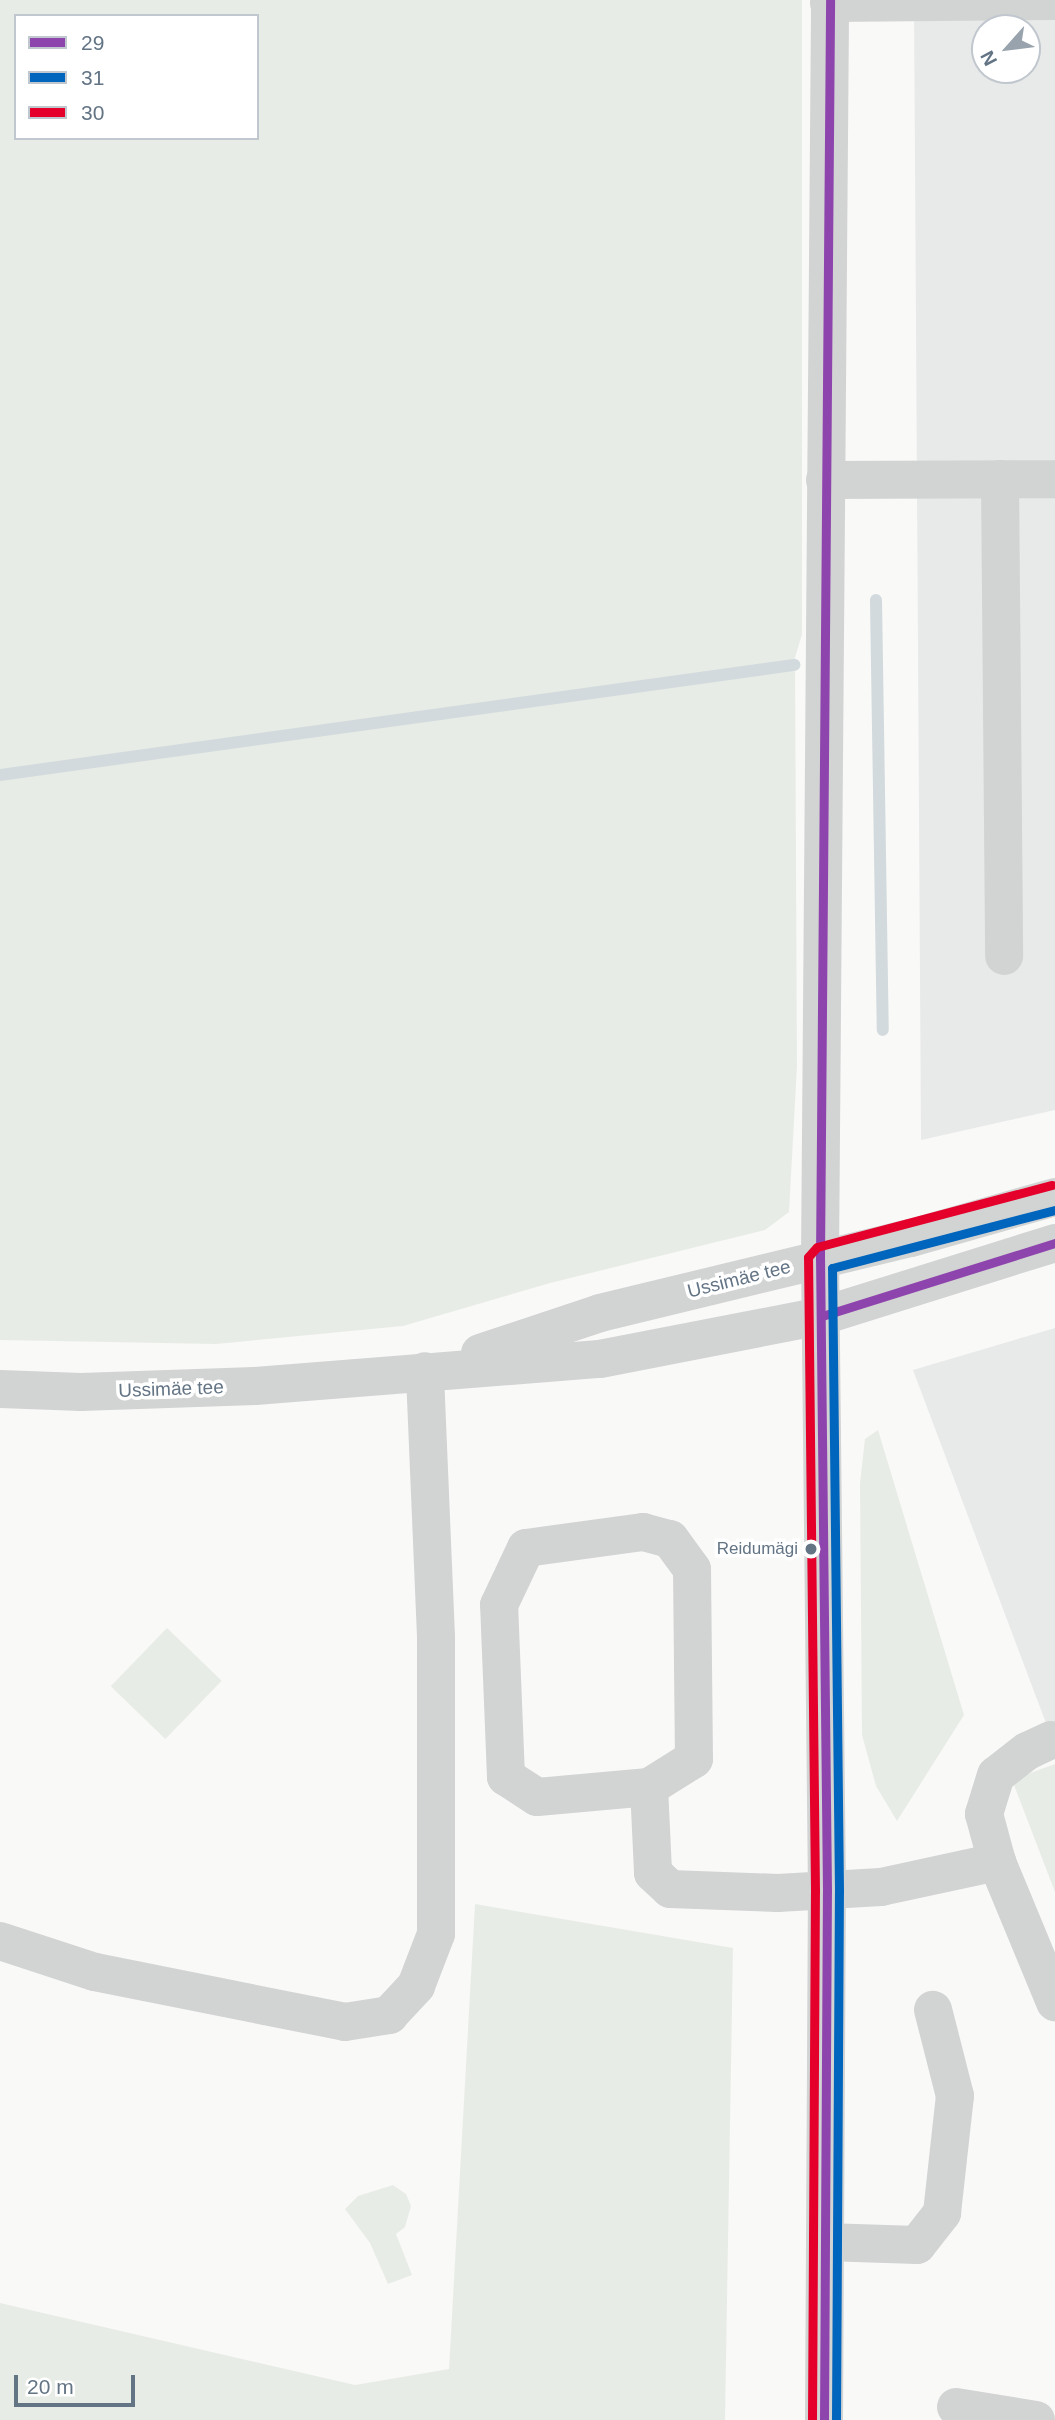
<!DOCTYPE html>
<html>
<head>
<meta charset="utf-8">
<style>
  body { margin:0 }
  #map { position:relative; width:1055px; height:2420px; overflow:hidden; background:#f9f9f8; font-family:Arial,sans-serif }
  div>[style] { position:absolute }
  .built>* { inset:0; background:#e8e9e9 }
  .green>* { inset:0; background:#e8ece6; transform-origin:0 0 }
  .stream>* { height:12px; margin:-6px; padding:0 6px; transform-origin:6px; border-radius:6px; background:#d2dadd }
  .minor>* { height:38px; margin:-19px; padding:0 19px; transform-origin:19px; border-radius:19px; background:#d2d3d3 }
  .bus-1>* { height:9px; margin:-4.5px; padding:0 4.5px; transform-origin:4.5px; border-radius:4.5px; background:#8e44ad }
  .bus-2>* { height:9px; margin:-4.5px; padding:0 4.5px; transform-origin:4.5px; border-radius:4.5px; background:#0065bd }
  .bus-3>* { height:9px; margin:-4.5px; padding:0 4.5px; transform-origin:4.5px; border-radius:4.5px; background:#e4002b }
  .dots>* { width:19px; height:19px; translate:-50% -50%; box-sizing:border-box; border:4px solid #fff; border-radius:50% }
  span { translate:-50% -50%; white-space:nowrap; text-align:center; line-height:1.15; -webkit-text-stroke:7px #fff; paint-order:stroke }
  .bus-label { font-size:17px; color:#637485 }
  .right { translate:-100% -50%; text-align:right }
  .street-label { font-size:19px; color:#637485 }
  .legend { position:absolute; left:14px; top:14px; width:245px; height:126px; box-sizing:border-box; background:#fff; border:2px solid #c1c7ce; margin:0; padding:9px 12px; list-style:none; font-size:21px; color:#637485 }
  .legend li { display:flex; align-items:center; gap:14px; height:35px }
  .legend b { width:35px; border:2px solid #c1c7ce }
  .north { position:absolute; left:971px; top:14px; width:70px; height:70px; box-sizing:border-box; background:#fff; border:2px solid #c1c7ce; border-radius:50%; rotate:242deg; font-size:19px; font-weight:700; line-height:28px; text-align:center; color:#637485 }
  .north::after { content:''; display:block; margin:auto; width:24px; height:32px; background:#98a3ad; clip-path:polygon(50% 0,100% 100%,50% 72%,0 100%) }
  .scale { position:absolute; left:14px; top:2375px; width:121px; height:32px; box-sizing:border-box; border:4px solid #637485; border-top:0; padding-left:9px; font-size:21px; line-height:24px; white-space:nowrap; color:#637485; -webkit-text-stroke:5px #fff; paint-order:stroke }
</style>
</head>
<body>
<div id="map">
  <div class="built">
    <div style="clip-path:polygon(evenodd,914px 0,1055px 0,1055px 1110px,921px 1140px,914px 0,985px 28px,1027px 28px,1027px 70px,985px 70px,985px 28px)"></div>
    <div style="clip-path:polygon(1055px 1328px,1055px 1747px,913px 1370px)"></div>
  </div>
  <div class="green">
    <div style="clip-path:polygon(evenodd,0 0,802px 0,802px 634px,795px 658px,797px 1066px,789px 1212px,765px 1230px,550px 1283px,403px 1326px,216px 1344px,0 1340px,0 0,16px 16px,257px 16px,257px 138px,16px 138px,16px 16px)"></div>
    <div style="clip-path:polygon(878px 1430px,964px 1715px,897px 1821px,876px 1786px,862px 1735px,860px 1483px,865px 1439px)"></div>
    <div style="left:167px;top:1628px;width:76px;height:81px;rotate:44deg"></div>
    <div style="clip-path:polygon(1055px 1764px,1055px 1892px,1014px 1785px,1022px 1776px)"></div>
    <div style="clip-path:polygon(475px 1904px,733px 1948px,725px 2420px,0 2420px,0 2303px,355px 2385px,449px 2369px)"></div>
    <div style="clip-path:polygon(393px 2185px,406px 2194px,411px 2206px,405px 2227px,396px 2234px,412px 2275px,388px 2284px,370px 2243px,345px 2209px,358px 2196px)"></div>
  </div>
  <div class="stream">
    <div style="left:876px;top:600px;width:430px;rotate:89.1deg"></div>
    <div style="left:0;top:775px;width:802px;rotate:-7.89deg"></div>
  </div>
  <div class="minor">
    <div style="left:829px;top:3px;width:226px;rotate:-0.5deg"></div>
    <div style="left:1000px;top:479px;width:477px;rotate:89.5deg"></div>
    <div style="left:825px;top:480px;width:230px;rotate:-0.2deg"></div>
    <div style="left:480px;top:1353px;width:126px;rotate:-18.4deg"></div>
    <div style="left:600px;top:1313px;width:320px;rotate:-13.6deg"></div>
    <div style="left:911px;top:1238px;width:150px;rotate:-15.9deg"></div>
    <div style="left:0;top:1389px;width:81px;rotate:2.1deg"></div>
    <div style="left:81px;top:1392px;width:174px;rotate:-2deg"></div>
    <div style="left:255px;top:1386px;width:346px;rotate:-4.5deg"></div>
    <div style="left:600px;top:1359px;width:226px;rotate:-11deg"></div>
    <div style="left:822px;top:1316px;width:244px;rotate:-17.4deg"></div>
    <div style="left:1051px;top:1740px;width:26px;rotate:155deg"></div>
    <div style="left:1027px;top:1751px;width:39px;rotate:142deg"></div>
    <div style="left:996px;top:1775px;width:41px;rotate:107.1deg"></div>
    <div style="left:984px;top:1814px;width:50px;rotate:74.8deg"></div>
    <div style="left:997px;top:1862px;width:152px;rotate:67.5deg"></div>
    <div style="left:649px;top:1787px;width:112px;rotate:174.9deg"></div>
    <div style="left:537px;top:1797px;width:37px;rotate:-147deg"></div>
    <div style="left:506px;top:1777px;width:172px;rotate:-92.3deg"></div>
    <div style="left:499px;top:1605px;width:63px;rotate:-64.7deg"></div>
    <div style="left:526px;top:1548px;width:118px;rotate:-7.8deg"></div>
    <div style="left:643px;top:1532px;width:28px;rotate:15deg"></div>
    <div style="left:670px;top:1539px;width:37px;rotate:54deg"></div>
    <div style="left:692px;top:1569px;width:190px;rotate:89.4deg"></div>
    <div style="left:694px;top:1759px;width:53px;rotate:148.1deg"></div>
    <div style="left:649px;top:1787px;width:86px;rotate:87.3deg"></div>
    <div style="left:653px;top:1873px;width:23px;rotate:43deg"></div>
    <div style="left:670px;top:1889px;width:108px;rotate:2.1deg"></div>
    <div style="left:778px;top:1893px;width:103px;rotate:-3.3deg"></div>
    <div style="left:881px;top:1887px;width:119px;rotate:-12.2deg"></div>
    <div style="left:0;top:1941px;width:100px;rotate:18.1deg"></div>
    <div style="left:95px;top:1972px;width:255px;rotate:11.3deg"></div>
    <div style="left:345px;top:2022px;width:45px;rotate:-9deg"></div>
    <div style="left:389px;top:2015px;width:40px;rotate:-47deg"></div>
    <div style="left:416px;top:1986px;width:56px;rotate:-69deg"></div>
    <div style="left:436px;top:1934px;width:297px;rotate:-90deg"></div>
    <div style="left:436px;top:1637px;width:266px;rotate:-92.4deg"></div>
    <div style="left:825px;top:2242px;width:92px;rotate:1.9deg"></div>
    <div style="left:917px;top:2245px;width:41px;rotate:-52deg"></div>
    <div style="left:942px;top:2213px;width:118px;rotate:-83.7deg"></div>
    <div style="left:955px;top:2096px;width:89px;rotate:-104.3deg"></div>
    <div style="left:956px;top:2407px;width:81px;rotate:9.2deg"></div>
    <div style="left:824px;top:2420px;width:529px;rotate:-89.68deg"></div>
    <div style="left:827px;top:1891px;width:632px;rotate:-90.63deg"></div>
    <div style="left:820px;top:1259px;width:1259px;rotate:-89.54deg"></div>
  </div>
  <div class="bus-1">
    <div style="left:822px;top:1316px;width:244px;rotate:-17.4deg"></div>
    <div style="left:824px;top:2420px;width:529px;rotate:-89.68deg"></div>
    <div style="left:827px;top:1891px;width:632px;rotate:-90.63deg"></div>
    <div style="left:820px;top:1259px;width:1259px;rotate:-89.54deg"></div>
  </div>
  <div class="bus-2">
    <div style="left:836px;top:2420px;width:529px;rotate:-89.68deg"></div>
    <div style="left:839px;top:1891px;width:623px;rotate:-90.64deg"></div>
    <div style="left:832px;top:1268px;width:230px;rotate:-14.6deg"></div>
  </div>
  <div class="bus-3">
    <div style="left:812px;top:2420px;width:529px;rotate:-89.68deg"></div>
    <div style="left:815px;top:1891px;width:634px;rotate:-90.63deg"></div>
    <div style="left:808px;top:1257px;width:13px;rotate:-48deg"></div>
    <div style="left:817px;top:1247px;width:243px;rotate:-14.8deg"></div>
  </div>
  <div class="dots">
    <div style="left:811px;top:1549px;background:#637485"></div>
  </div>
  <div class="bus-label">
    <span class="right" style="left:798px;top:1549px">Reidumägi</span>
  </div>
  <div class="street-label">
    <span style="left:739px;top:1279px;rotate:-14deg">Ussimäe tee</span>
    <span style="left:171px;top:1389px;rotate:-2deg">Ussimäe tee</span>
  </div>
  <ul class="legend">
  <li><b style="height:9px;background:#8e44ad"></b>29</li>
  <li><b style="height:9px;background:#0065bd"></b>31</li>
  <li><b style="height:9px;background:#e4002b"></b>30</li>
  </ul>
  <div class="north">N</div>
  <div class="scale">20 m</div>
</div>
</body>
</html>
